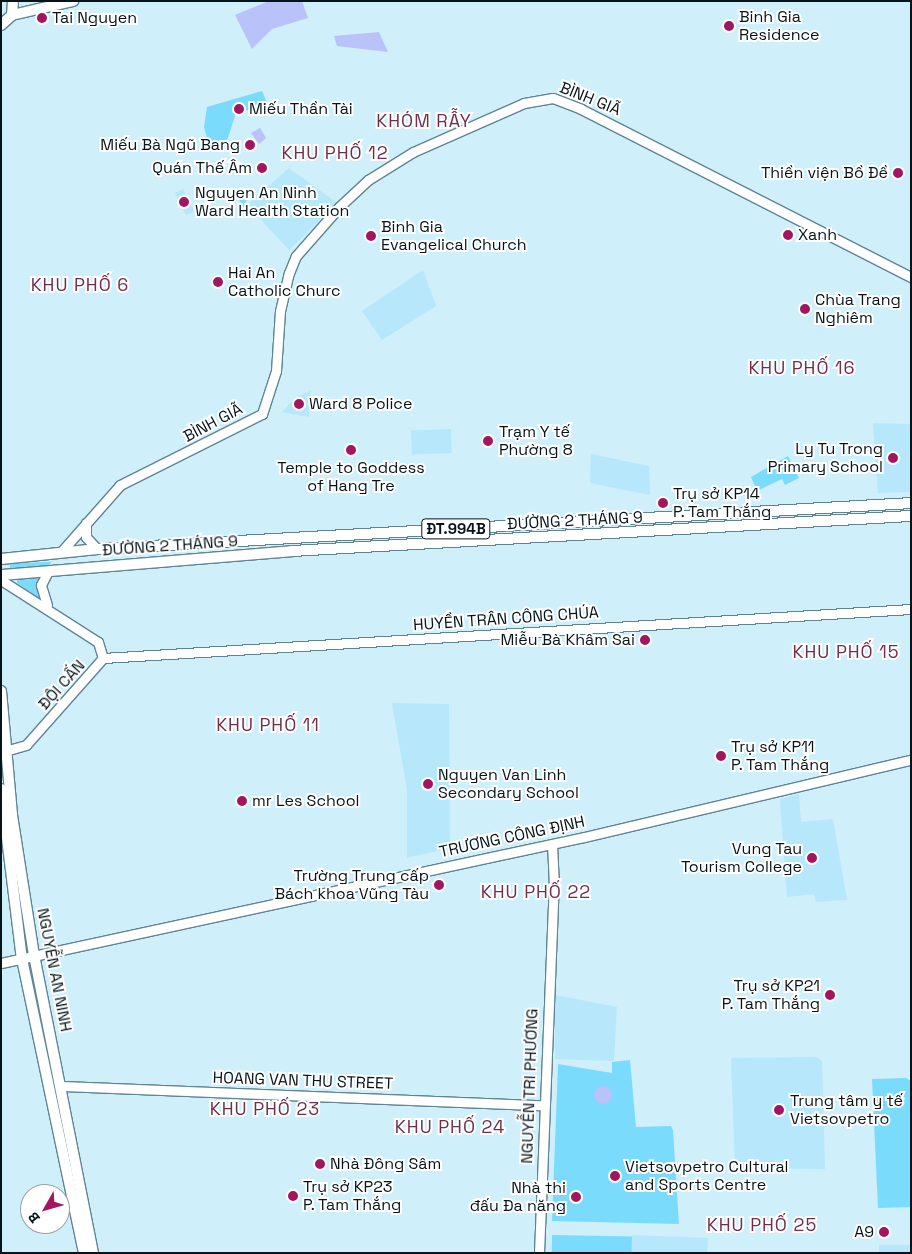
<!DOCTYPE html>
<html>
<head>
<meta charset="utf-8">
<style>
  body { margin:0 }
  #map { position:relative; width:912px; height:1254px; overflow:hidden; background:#cfeffb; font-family:"Space Grotesk",sans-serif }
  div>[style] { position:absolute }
  .built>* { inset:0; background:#b7e7fa; transform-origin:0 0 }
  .green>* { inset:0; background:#7bdbfd; transform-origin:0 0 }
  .water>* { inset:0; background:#b9c3f9 }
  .round { border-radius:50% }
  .roads { filter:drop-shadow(1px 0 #608492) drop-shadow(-1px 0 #608492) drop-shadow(0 1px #608492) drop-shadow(0 -1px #608492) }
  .secondary>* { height:9px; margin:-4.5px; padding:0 4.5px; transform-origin:4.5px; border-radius:4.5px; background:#fff }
  .primary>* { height:10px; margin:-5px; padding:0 5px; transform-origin:5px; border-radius:5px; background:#fff }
  .dots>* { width:14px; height:14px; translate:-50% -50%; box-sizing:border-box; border:2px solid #fff; border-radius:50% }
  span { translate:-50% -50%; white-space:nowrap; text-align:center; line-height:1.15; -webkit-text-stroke:4px #fff; paint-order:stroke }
  .shield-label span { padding:1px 4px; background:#fff; border:1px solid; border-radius:4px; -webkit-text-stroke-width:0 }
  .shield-label { font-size:15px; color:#061419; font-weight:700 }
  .poi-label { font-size:16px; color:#061419 }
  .left { translate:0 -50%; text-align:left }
  .right { translate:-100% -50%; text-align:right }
  .street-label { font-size:16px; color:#061419 }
  .neighbourhood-label { font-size:18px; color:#712e4a; letter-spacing:1px }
  .frame { position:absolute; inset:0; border:2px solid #061419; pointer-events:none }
  .north { position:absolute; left:20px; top:1184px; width:50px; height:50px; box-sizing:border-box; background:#fff; border:1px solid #9ba1a3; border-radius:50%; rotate:232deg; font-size:14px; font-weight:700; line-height:20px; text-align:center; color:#061419 }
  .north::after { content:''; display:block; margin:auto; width:18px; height:22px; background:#a2165f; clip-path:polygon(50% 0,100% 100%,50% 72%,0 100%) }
</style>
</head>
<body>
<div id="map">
  <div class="built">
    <div style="clip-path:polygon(289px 168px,337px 203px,289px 250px,247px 205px)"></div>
    <div style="left:183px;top:189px;width:25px;height:9px;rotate:64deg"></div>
    <div style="clip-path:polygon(423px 270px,436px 306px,382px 340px,362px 311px)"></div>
    <div style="clip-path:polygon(311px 390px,309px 417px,282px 412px,294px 399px)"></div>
    <div style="clip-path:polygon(873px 423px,911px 424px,911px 492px,878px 493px)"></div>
    <div style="left:451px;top:429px;width:24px;height:40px;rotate:88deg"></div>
    <div style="clip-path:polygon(591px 454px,649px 466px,650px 495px,590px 483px)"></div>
    <div style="clip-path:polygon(392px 703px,449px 704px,450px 848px,407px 858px,407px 790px)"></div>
    <div style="clip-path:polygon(799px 794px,801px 822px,833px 819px,847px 900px,816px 902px,814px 894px,787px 897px,780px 799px)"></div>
    <div style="clip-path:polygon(555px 995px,617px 1007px,614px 1061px,555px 1059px)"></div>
    <div style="clip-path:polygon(817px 1057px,822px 1061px,825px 1169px,735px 1168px,731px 1058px)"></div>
    <div style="clip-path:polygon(632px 1235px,708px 1238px,707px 1253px,632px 1253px)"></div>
    <div style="left:911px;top:1245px;width:8px;height:32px;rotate:90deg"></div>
  </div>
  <div class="green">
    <div style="clip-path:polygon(262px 91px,268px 105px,236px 113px,224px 150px,209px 146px,204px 127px,207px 107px)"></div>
    <div style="clip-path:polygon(239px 188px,249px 196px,243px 207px,234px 190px)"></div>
    <div style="clip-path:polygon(788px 456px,799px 478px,785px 485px,782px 479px,757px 491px,751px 477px)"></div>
    <div style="clip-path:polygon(51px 562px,50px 565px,10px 571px,10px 563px)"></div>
    <div style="clip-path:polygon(41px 576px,40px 599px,17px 583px,17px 579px)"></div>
    <div style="clip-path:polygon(630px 1060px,636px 1127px,671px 1126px,673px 1130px,679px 1224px,552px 1221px,558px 1064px,612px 1073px,612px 1062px)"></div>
    <div style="clip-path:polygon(906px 1078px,911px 1081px,911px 1207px,878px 1208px,872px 1079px)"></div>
    <div style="left:552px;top:1235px;width:80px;height:18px;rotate:1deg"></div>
  </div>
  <div class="water">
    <div style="clip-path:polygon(269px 1px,302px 1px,308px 18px,272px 29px,252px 49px,235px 15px)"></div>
    <div style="clip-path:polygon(379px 32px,388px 52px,337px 46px,334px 36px)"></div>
    <div style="clip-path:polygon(260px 128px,266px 138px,259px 144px,251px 133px)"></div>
    <div class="round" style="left:594px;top:1086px;width:18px;height:18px"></div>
  </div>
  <div class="roads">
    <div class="secondary">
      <div style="left:86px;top:523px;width:14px;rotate:90deg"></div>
      <div style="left:86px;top:537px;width:16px;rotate:47deg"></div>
      <div style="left:61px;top:552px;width:89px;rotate:-48.6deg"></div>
      <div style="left:120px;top:485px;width:159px;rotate:-26.6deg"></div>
      <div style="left:262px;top:414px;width:45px;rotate:-72deg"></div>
      <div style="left:276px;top:371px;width:60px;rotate:-86.2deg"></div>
      <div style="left:280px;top:311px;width:39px;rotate:-77deg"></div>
      <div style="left:289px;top:273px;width:18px;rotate:-68deg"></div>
      <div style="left:296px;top:256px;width:65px;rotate:-48.7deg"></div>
      <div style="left:339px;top:207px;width:40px;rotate:-43deg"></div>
      <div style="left:368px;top:180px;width:53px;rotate:-31.9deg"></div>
      <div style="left:413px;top:152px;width:121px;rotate:-23.8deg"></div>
      <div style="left:524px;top:103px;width:29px;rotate:-10deg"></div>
      <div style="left:553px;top:98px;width:30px;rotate:21deg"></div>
      <div style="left:581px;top:109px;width:370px;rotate:27deg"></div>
      <div style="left:1px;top:580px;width:115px;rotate:32.6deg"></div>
      <div style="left:98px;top:642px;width:17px;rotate:73deg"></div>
      <div style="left:103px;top:658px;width:116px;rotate:131.5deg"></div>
      <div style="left:26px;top:745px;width:26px;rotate:164deg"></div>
      <div style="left:47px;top:605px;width:21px;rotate:-107deg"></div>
      <div style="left:41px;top:585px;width:16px;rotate:-63deg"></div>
      <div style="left:103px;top:658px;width:809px;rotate:-3.47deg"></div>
      <div style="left:1px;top:963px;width:596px;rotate:-12.2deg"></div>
      <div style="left:584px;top:837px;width:336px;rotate:-13.3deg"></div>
      <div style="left:61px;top:1086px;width:482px;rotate:2.3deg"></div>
      <div style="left:539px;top:1253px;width:367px;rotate:-87.7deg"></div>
      <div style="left:554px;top:886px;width:42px;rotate:-92.7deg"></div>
    </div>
    <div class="primary">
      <div style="left:12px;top:15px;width:63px;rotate:-12.9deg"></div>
      <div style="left:1px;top:25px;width:15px;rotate:-42deg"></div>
      <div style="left:12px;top:15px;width:14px;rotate:-86deg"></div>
      <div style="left:1px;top:559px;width:97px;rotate:-5.9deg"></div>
      <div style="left:97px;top:549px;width:815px;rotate:-3.23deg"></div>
      <div style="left:1px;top:575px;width:292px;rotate:-4.7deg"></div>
      <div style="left:292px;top:551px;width:620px;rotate:-3.24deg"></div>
      <div style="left:1px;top:691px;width:124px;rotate:84.9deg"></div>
      <div style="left:12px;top:815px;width:142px;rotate:81.1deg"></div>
      <div style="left:34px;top:955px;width:304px;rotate:78.8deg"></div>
      <div style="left:1px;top:789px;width:171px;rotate:83deg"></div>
      <div style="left:22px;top:959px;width:300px;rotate:78.1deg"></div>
    </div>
  </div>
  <div class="dots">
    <div style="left:42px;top:18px;background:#a2165f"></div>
    <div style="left:729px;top:26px;background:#a2165f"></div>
    <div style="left:239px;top:109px;background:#a2165f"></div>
    <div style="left:250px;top:145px;background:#a2165f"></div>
    <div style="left:262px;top:168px;background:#a2165f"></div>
    <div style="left:898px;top:173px;background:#a2165f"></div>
    <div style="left:184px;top:202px;background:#a2165f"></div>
    <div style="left:788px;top:235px;background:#a2165f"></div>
    <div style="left:371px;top:236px;background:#a2165f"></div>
    <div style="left:218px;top:282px;background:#a2165f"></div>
    <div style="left:805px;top:309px;background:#a2165f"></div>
    <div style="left:299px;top:404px;background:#a2165f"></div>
    <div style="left:488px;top:441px;background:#a2165f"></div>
    <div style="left:351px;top:450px;background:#a2165f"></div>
    <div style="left:893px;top:458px;background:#a2165f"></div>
    <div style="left:663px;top:503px;background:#a2165f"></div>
    <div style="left:645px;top:640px;background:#a2165f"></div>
    <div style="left:721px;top:756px;background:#a2165f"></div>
    <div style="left:428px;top:784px;background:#a2165f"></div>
    <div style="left:242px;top:801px;background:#a2165f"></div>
    <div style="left:812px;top:858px;background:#a2165f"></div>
    <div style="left:439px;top:885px;background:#a2165f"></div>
    <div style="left:830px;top:995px;background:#a2165f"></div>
    <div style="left:779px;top:1110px;background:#a2165f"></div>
    <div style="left:320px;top:1164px;background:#a2165f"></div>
    <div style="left:615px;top:1176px;background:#a2165f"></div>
    <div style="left:293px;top:1196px;background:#a2165f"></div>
    <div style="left:576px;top:1197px;background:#a2165f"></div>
    <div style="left:884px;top:1232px;background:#a2165f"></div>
  </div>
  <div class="shield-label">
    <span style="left:456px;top:529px">ĐT.994B</span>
  </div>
  <div class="poi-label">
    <span class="left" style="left:739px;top:26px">Binh Gia<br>Residence</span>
    <span class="left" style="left:52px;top:18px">Tai Nguyen</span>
    <span class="left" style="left:249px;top:109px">Miếu Thần Tài</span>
    <span class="right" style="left:240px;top:145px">Miếu Bà Ngũ Bang</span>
    <span class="right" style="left:252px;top:168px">Quán Thế Âm</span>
    <span class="right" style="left:888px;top:173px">Thiền viện Bồ Đề</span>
    <span class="left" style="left:195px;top:202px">Nguyen An Ninh<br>Ward Health Station</span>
    <span class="left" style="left:381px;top:236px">Binh Gia<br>Evangelical Church</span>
    <span class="left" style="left:798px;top:235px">Xanh</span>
    <span class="left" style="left:228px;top:282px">Hai An<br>Catholic Churc</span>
    <span class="left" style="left:815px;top:309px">Chùa Trang<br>Nghiêm</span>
    <span class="left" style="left:309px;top:404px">Ward 8 Police</span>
    <span class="left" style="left:499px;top:441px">Trạm Y tế<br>Phường 8</span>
    <span class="right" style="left:883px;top:458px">Ly Tu Trong<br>Primary School</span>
    <span style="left:351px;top:477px">Temple to Goddess<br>of Hang Tre</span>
    <span class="left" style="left:673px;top:503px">Trụ sở KP14<br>P. Tam Thắng</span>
    <span class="right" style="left:635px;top:640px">Miễu Bà Khâm Sai</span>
    <span class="left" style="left:731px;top:756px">Trụ sở KP11<br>P. Tam Thắng</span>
    <span class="left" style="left:438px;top:784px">Nguyen Van Linh<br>Secondary School</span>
    <span class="left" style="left:252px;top:801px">mr Les School</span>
    <span class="right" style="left:802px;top:858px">Vung Tau<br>Tourism College</span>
    <span class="right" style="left:429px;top:885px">Trường Trung cấp<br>Bách khoa Vũng Tàu</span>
    <span class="right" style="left:820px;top:995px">Trụ sở KP21<br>P. Tam Thắng</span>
    <span class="left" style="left:790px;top:1110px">Trung tâm y tế<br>Vietsovpetro</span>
    <span class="left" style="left:330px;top:1164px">Nhà Đông Sâm</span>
    <span class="left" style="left:625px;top:1176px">Vietsovpetro Cultural<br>and Sports Centre</span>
    <span class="left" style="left:303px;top:1196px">Trụ sở KP23<br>P. Tam Thắng</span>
    <span class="right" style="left:566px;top:1197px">Nhà thi<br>đấu Đa năng</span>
    <span class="right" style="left:874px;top:1232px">A9</span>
  </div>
  <div class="street-label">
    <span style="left:590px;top:99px;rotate:22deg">BÌNH GIÃ</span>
    <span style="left:213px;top:423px;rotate:-28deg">BÌNH GIÃ</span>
    <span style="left:575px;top:521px;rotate:-3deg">ĐƯỜNG 2 THÁNG 9</span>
    <span style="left:170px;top:546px;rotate:-4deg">ĐƯỜNG 2 THÁNG 9</span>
    <span style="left:506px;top:619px;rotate:-4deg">HUYỀN TRÂN CÔNG CHÚA</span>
    <span style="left:62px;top:685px;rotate:-48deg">ĐỘI CẤN</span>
    <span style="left:512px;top:837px;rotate:-12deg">TRƯƠNG CÔNG ĐỊNH</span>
    <span style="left:54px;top:970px;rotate:79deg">NGUYỄN AN NINH</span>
    <span style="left:303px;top:1081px;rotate:2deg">HOANG VAN THU STREET</span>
    <span style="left:530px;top:1086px;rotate:-88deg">NGUYỄN TRI PHƯƠNG</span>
  </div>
  <div class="neighbourhood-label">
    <span style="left:424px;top:121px">KHÓM RẪY</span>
    <span style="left:335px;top:153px">KHU PHỐ 12</span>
    <span style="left:80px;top:285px">KHU PHỐ 6</span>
    <span style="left:802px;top:368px">KHU PHỐ 16</span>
    <span style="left:846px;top:652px">KHU PHỐ 15</span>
    <span style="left:268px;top:725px">KHU PHỐ 11</span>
    <span style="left:536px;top:892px">KHU PHỐ 22</span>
    <span style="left:265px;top:1109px">KHU PHỐ 23</span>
    <span style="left:450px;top:1127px">KHU PHỐ 24</span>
    <span style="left:762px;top:1225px">KHU PHỐ 25</span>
  </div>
  <div class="frame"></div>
  <div class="north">B</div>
</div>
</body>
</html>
